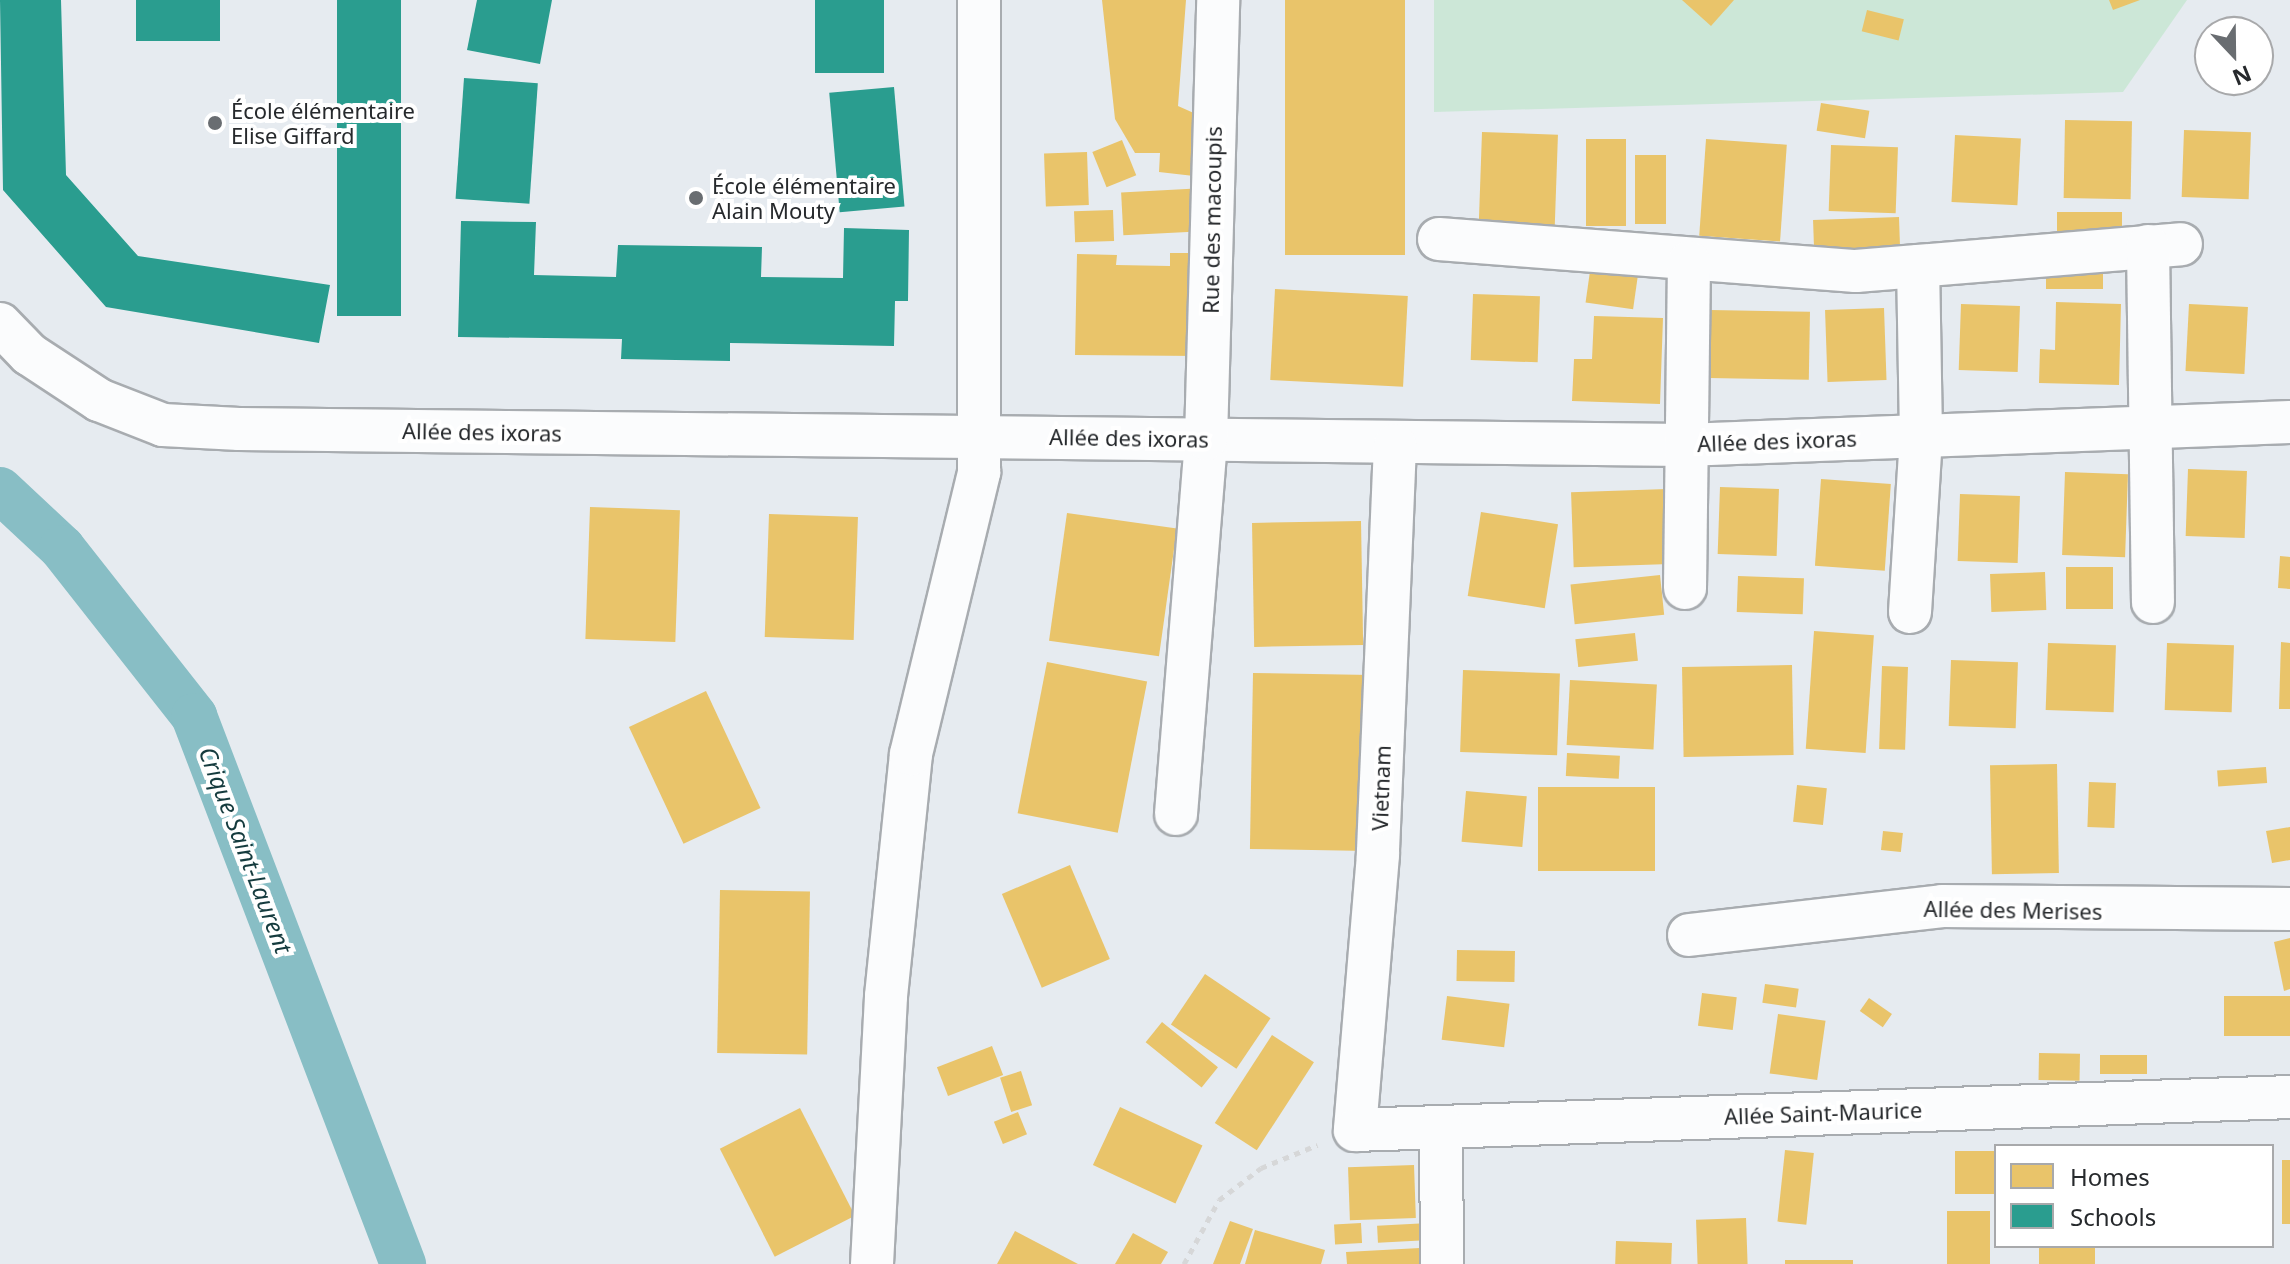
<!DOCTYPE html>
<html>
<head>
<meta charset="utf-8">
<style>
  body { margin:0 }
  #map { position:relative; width:2290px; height:1264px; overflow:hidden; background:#e6ebf0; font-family:"Noto Sans",sans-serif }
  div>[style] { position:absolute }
  .green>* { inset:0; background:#cce7d7 }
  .homes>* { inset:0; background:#e9c46a; transform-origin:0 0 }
  .schools>* { inset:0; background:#2a9d8f; transform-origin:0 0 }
  .canal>* { height:46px; margin:-23px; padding:0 23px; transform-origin:23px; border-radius:23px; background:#88bec5 }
  .path>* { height:5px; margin-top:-2.5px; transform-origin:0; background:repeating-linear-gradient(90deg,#d6d7d8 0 6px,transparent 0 12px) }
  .roads { filter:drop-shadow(2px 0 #a8acb0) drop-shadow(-2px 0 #a8acb0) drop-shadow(0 2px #a8acb0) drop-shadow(0 -2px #a8acb0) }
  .minor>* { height:42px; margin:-21px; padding:0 21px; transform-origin:21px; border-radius:21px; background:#fbfcfd }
  .dots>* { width:22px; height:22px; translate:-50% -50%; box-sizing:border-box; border:4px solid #fff; border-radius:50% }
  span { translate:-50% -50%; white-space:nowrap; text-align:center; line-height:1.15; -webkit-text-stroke:8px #fff; paint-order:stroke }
  .poi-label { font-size:22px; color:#26292c }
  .left { translate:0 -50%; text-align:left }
  .street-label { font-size:22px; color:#26292c }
  .water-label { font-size:24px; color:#153b3e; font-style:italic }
  .legend { position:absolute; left:1994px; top:1144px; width:280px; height:104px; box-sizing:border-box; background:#fff; border:2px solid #a8a9ab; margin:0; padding:10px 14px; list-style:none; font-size:24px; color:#26292c }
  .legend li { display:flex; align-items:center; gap:16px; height:40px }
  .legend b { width:40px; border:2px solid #a8a9ab }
  .north { position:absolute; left:2194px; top:16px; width:80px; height:80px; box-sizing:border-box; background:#fff; border:2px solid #a8a9ab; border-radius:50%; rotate:158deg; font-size:22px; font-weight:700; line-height:32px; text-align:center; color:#26292c }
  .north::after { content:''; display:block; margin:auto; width:28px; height:36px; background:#696d71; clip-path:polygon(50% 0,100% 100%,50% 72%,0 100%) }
</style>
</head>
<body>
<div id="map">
  <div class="green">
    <div style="clip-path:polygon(1434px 0,2187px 0,2123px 92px,1434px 112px)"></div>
  </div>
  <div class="homes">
    <div style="clip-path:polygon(1102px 0,1186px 0,1178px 106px,1196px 114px,1194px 176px,1159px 172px,1160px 153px,1135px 153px,1115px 119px)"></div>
    <div style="left:1285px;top:0;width:120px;height:255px"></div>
    <div style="clip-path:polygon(1682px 0,1734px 0,1711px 26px)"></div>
    <div style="clip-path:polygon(2109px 0,2140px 0,2113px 10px)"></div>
    <div style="left:1867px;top:10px;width:38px;height:22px;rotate:14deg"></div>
    <div style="left:1821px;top:103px;width:49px;height:28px;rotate:9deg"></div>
    <div style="left:2065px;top:120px;width:67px;height:78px;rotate:1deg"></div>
    <div style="left:2184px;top:130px;width:67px;height:67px;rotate:2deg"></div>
    <div style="left:1482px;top:132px;width:76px;height:91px;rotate:2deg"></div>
    <div style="left:1955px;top:135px;width:66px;height:67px;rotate:3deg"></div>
    <div style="left:1586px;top:139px;width:40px;height:87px"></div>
    <div style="left:1706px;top:139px;width:81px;height:97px;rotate:4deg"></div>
    <div style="left:1122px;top:140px;width:38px;height:32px;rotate:68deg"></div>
    <div style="left:1831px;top:145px;width:67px;height:66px;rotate:2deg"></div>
    <div style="left:1087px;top:152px;width:53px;height:43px;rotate:88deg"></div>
    <div style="left:1635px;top:155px;width:31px;height:69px"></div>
    <div style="left:1205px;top:188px;width:43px;height:84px;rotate:87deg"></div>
    <div style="left:1113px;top:210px;width:31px;height:39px;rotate:88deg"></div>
    <div style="left:2122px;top:212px;width:23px;height:65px;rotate:90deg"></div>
    <div style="left:1899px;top:217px;width:38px;height:86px;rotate:88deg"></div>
    <div style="clip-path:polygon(1170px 253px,1201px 253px,1199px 356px,1075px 355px,1077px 254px,1117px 255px,1116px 265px,1170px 266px)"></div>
    <div style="left:2103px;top:262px;width:27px;height:57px;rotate:90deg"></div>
    <div style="left:1591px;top:264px;width:48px;height:39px;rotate:8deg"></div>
    <div style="left:1275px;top:289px;width:133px;height:91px;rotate:3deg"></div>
    <div style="left:1473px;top:294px;width:67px;height:66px;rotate:2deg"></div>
    <div style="clip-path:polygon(2056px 302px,2121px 304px,2119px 385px,2039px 383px,2040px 349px,2055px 350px)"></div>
    <div style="left:1961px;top:304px;width:59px;height:66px;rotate:2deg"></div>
    <div style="left:2189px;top:304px;width:59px;height:67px;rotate:3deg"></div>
    <div style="left:1884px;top:308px;width:72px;height:59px;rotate:88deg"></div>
    <div style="left:1710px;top:310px;width:100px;height:68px;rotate:1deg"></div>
    <div style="clip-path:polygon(1594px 316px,1663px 318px,1660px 404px,1572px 401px,1574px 359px,1592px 359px)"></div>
    <div style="left:2188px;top:469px;width:59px;height:67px;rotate:2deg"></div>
    <div style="left:2065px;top:472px;width:63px;height:83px;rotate:2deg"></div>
    <div style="left:1821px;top:479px;width:70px;height:87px;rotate:4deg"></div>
    <div style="left:1720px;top:487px;width:59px;height:67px;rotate:2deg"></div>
    <div style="left:1667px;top:489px;width:75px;height:96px;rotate:88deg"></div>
    <div style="left:1960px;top:494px;width:60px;height:67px;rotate:2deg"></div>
    <div style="left:590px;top:507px;width:90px;height:132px;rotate:2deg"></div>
    <div style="left:1481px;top:512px;width:78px;height:85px;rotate:9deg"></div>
    <div style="left:1067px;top:513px;width:111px;height:129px;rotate:8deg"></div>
    <div style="left:769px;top:514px;width:89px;height:123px;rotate:2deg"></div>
    <div style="left:1361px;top:521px;width:124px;height:109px;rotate:89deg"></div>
    <div style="clip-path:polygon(2280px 556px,2290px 557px,2290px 589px,2278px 588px)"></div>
    <div style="left:2066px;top:567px;width:47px;height:42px"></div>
    <div style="left:2045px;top:572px;width:38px;height:55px;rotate:88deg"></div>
    <div style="left:1660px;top:575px;width:40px;height:90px;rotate:84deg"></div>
    <div style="left:1738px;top:576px;width:66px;height:36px;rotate:2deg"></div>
    <div style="left:1814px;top:631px;width:60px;height:118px;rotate:4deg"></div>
    <div style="left:1635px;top:633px;width:28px;height:60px;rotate:84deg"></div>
    <div style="clip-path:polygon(2281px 642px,2290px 643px,2290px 709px,2279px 709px)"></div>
    <div style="left:2048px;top:643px;width:68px;height:67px;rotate:2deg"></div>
    <div style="left:2167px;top:643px;width:67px;height:67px;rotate:2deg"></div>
    <div style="left:1951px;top:660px;width:67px;height:66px;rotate:2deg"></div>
    <div style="left:1047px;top:662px;width:102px;height:154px;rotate:11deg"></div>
    <div style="left:1792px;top:665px;width:90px;height:110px;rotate:89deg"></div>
    <div style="left:1882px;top:666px;width:26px;height:83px;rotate:2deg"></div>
    <div style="left:1463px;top:670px;width:97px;height:82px;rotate:2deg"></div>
    <div style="left:1253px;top:673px;width:118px;height:176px;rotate:1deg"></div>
    <div style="left:1570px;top:680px;width:87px;height:65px;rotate:3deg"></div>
    <div style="left:706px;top:691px;width:129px;height:85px;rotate:65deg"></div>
    <div style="left:1567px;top:753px;width:53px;height:23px;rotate:3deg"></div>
    <div style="left:2057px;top:764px;width:109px;height:67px;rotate:89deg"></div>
    <div style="left:2266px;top:767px;width:16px;height:49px;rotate:86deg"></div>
    <div style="left:2089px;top:782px;width:27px;height:45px;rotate:2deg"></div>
    <div style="left:1797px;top:785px;width:30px;height:37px;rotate:6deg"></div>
    <div style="left:1538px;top:787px;width:117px;height:84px"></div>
    <div style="left:1466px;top:791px;width:61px;height:51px;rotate:5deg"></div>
    <div style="clip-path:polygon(2290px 827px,2290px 860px,2272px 863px,2266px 831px)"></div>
    <div style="left:1883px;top:831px;width:20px;height:19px;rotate:6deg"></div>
    <div style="left:1070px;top:865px;width:102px;height:74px;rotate:67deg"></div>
    <div style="left:720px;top:890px;width:90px;height:163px;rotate:1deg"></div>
    <div style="clip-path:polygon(2290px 938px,2290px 989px,2284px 991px,2274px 942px)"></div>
    <div style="left:1457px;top:950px;width:58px;height:31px;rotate:1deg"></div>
    <div style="left:1205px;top:974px;width:79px;height:61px;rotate:34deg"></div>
    <div style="left:1765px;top:984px;width:34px;height:19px;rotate:8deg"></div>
    <div style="left:1702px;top:993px;width:35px;height:33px;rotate:7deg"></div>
    <div style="left:1447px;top:996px;width:63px;height:44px;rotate:7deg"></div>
    <div style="left:2290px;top:996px;width:40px;height:66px;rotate:90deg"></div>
    <div style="left:1869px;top:998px;width:28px;height:16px;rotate:35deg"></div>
    <div style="left:1778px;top:1014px;width:48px;height:60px;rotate:8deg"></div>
    <div style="left:1162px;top:1022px;width:72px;height:26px;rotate:39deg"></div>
    <div style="left:1272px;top:1035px;width:50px;height:105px;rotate:33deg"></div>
    <div style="left:992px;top:1046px;width:31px;height:59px;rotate:69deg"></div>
    <div style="left:2039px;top:1053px;width:41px;height:27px;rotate:1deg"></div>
    <div style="left:2147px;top:1055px;width:19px;height:47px;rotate:90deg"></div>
    <div style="left:1021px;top:1071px;width:36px;height:22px;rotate:72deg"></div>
    <div style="left:1120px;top:1107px;width:91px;height:64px;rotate:25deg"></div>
    <div style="left:800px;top:1108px;width:121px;height:90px;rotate:63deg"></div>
    <div style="left:1018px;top:1112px;width:24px;height:26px;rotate:68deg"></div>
    <div style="left:1785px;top:1150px;width:29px;height:72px;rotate:6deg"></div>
    <div style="left:1955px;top:1151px;width:41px;height:43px"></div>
    <div style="left:2282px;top:1160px;width:8px;height:64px"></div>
    <div style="left:1414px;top:1165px;width:53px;height:66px;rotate:88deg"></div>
    <div style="left:1947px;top:1211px;width:43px;height:53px"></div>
    <div style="left:1746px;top:1218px;width:46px;height:50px;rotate:88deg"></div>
    <div style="clip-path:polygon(1230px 1221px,1253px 1229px,1240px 1264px,1213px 1264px)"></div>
    <div style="left:1361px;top:1223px;width:20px;height:27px;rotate:87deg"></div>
    <div style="left:1429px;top:1223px;width:17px;height:52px;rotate:87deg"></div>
    <div style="clip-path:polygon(1255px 1230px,1325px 1250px,1321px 1264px,1245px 1264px)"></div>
    <div style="clip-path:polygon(1015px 1231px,1078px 1264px,997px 1264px)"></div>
    <div style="clip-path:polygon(1133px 1233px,1168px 1252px,1161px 1264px,1115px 1264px)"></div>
    <div style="left:1616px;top:1241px;width:56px;height:23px;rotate:2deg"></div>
    <div style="left:2039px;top:1246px;width:56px;height:18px"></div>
    <div style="clip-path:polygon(1420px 1248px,1420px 1264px,1347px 1264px,1346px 1252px)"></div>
    <div style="left:1785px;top:1260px;width:68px;height:4px"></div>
  </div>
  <div class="schools">
    <div style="clip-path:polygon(0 0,61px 0,66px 175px,138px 256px,330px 285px,319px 343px,106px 307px,3px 190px)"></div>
    <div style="left:136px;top:0;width:84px;height:41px"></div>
    <div style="left:337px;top:0;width:64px;height:316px"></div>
    <div style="clip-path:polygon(477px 0,552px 0,540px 64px,467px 50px)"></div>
    <div style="left:815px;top:0;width:69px;height:73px"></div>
    <div style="left:464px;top:78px;width:74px;height:121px;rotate:4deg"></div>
    <div style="left:894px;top:87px;width:120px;height:65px;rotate:85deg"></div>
    <div style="clip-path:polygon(461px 221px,536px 222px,534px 275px,616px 277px,618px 245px,762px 247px,761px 277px,843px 278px,844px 228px,909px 230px,908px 301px,895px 301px,894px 346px,730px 343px,730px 361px,621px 359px,622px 339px,458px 337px)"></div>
  </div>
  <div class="canal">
    <div style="left:0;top:490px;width:85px;rotate:43.1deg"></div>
    <div style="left:62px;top:548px;width:214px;rotate:51.8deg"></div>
    <div style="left:194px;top:716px;width:587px;rotate:69.12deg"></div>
  </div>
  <div class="path">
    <div style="left:1184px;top:1264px;width:73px;rotate:-61.3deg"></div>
    <div style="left:1219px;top:1200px;width:53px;rotate:-37.3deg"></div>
    <div style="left:1261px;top:1168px;width:61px;rotate:-22.3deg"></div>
  </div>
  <div class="roads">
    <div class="minor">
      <div style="left:1439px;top:239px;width:418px;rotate:4.4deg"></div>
      <div style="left:1856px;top:271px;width:326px;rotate:-4.7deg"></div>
      <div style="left:2148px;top:246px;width:356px;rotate:89.2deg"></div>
      <div style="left:0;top:324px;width:42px;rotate:46deg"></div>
      <div style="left:29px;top:354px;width:84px;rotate:33.3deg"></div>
      <div style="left:99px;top:400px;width:69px;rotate:21.3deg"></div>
      <div style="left:163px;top:425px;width:76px;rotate:3deg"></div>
      <div style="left:239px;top:429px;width:1446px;rotate:0.63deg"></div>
      <div style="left:1685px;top:445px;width:605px;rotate:-2.18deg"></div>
      <div style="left:1395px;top:445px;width:410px;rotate:92.4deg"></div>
      <div style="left:1378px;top:855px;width:276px;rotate:94.8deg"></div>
      <div style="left:1355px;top:1130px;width:936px;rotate:-2.02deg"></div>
      <div style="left:1685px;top:588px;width:326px;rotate:-89.3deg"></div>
      <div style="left:1910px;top:612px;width:177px;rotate:-86.4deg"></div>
      <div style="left:1921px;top:435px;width:169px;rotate:-91deg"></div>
      <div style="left:1176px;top:814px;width:376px;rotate:-85.4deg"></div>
      <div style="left:1206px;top:439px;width:439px;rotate:-88.4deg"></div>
      <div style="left:1689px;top:935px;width:255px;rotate:-6.5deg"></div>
      <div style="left:1942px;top:906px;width:348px;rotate:0.5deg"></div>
      <div style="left:1441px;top:1127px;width:137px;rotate:89.6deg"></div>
      <div style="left:872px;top:1264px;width:268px;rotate:-87deg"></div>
      <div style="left:886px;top:996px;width:243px;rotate:-84.1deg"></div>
      <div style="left:911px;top:754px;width:290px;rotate:-76.4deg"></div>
      <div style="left:979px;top:472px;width:472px;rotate:-90deg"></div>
    </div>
  </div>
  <div class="dots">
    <div style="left:215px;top:123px;background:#696d71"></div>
    <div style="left:696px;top:198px;background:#696d71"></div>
  </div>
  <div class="poi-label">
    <span class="left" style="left:231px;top:123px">École élémentaire<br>Elise Giffard</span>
    <span class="left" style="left:712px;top:198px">École élémentaire<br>Alain Mouty</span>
  </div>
  <div class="street-label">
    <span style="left:1212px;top:220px;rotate:-89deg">Rue des macoupis</span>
    <span style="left:482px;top:432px;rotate:1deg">Allée des ixoras</span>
    <span style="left:1129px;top:438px;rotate:1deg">Allée des ixoras</span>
    <span style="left:1777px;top:441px;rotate:-2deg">Allée des ixoras</span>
    <span style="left:1381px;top:788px;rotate:-88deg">Vietnam</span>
    <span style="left:2013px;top:910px;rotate:1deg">Allée des Merises</span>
    <span style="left:1823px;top:1113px;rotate:-2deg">Allée Saint-Maurice</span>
  </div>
  <div class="water-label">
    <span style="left:246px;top:850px;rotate:69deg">Crique Saint-Laurent</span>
  </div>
  <ul class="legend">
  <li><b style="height:22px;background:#e9c46a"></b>Homes</li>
  <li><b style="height:22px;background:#2a9d8f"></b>Schools</li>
  </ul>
  <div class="north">N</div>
</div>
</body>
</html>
